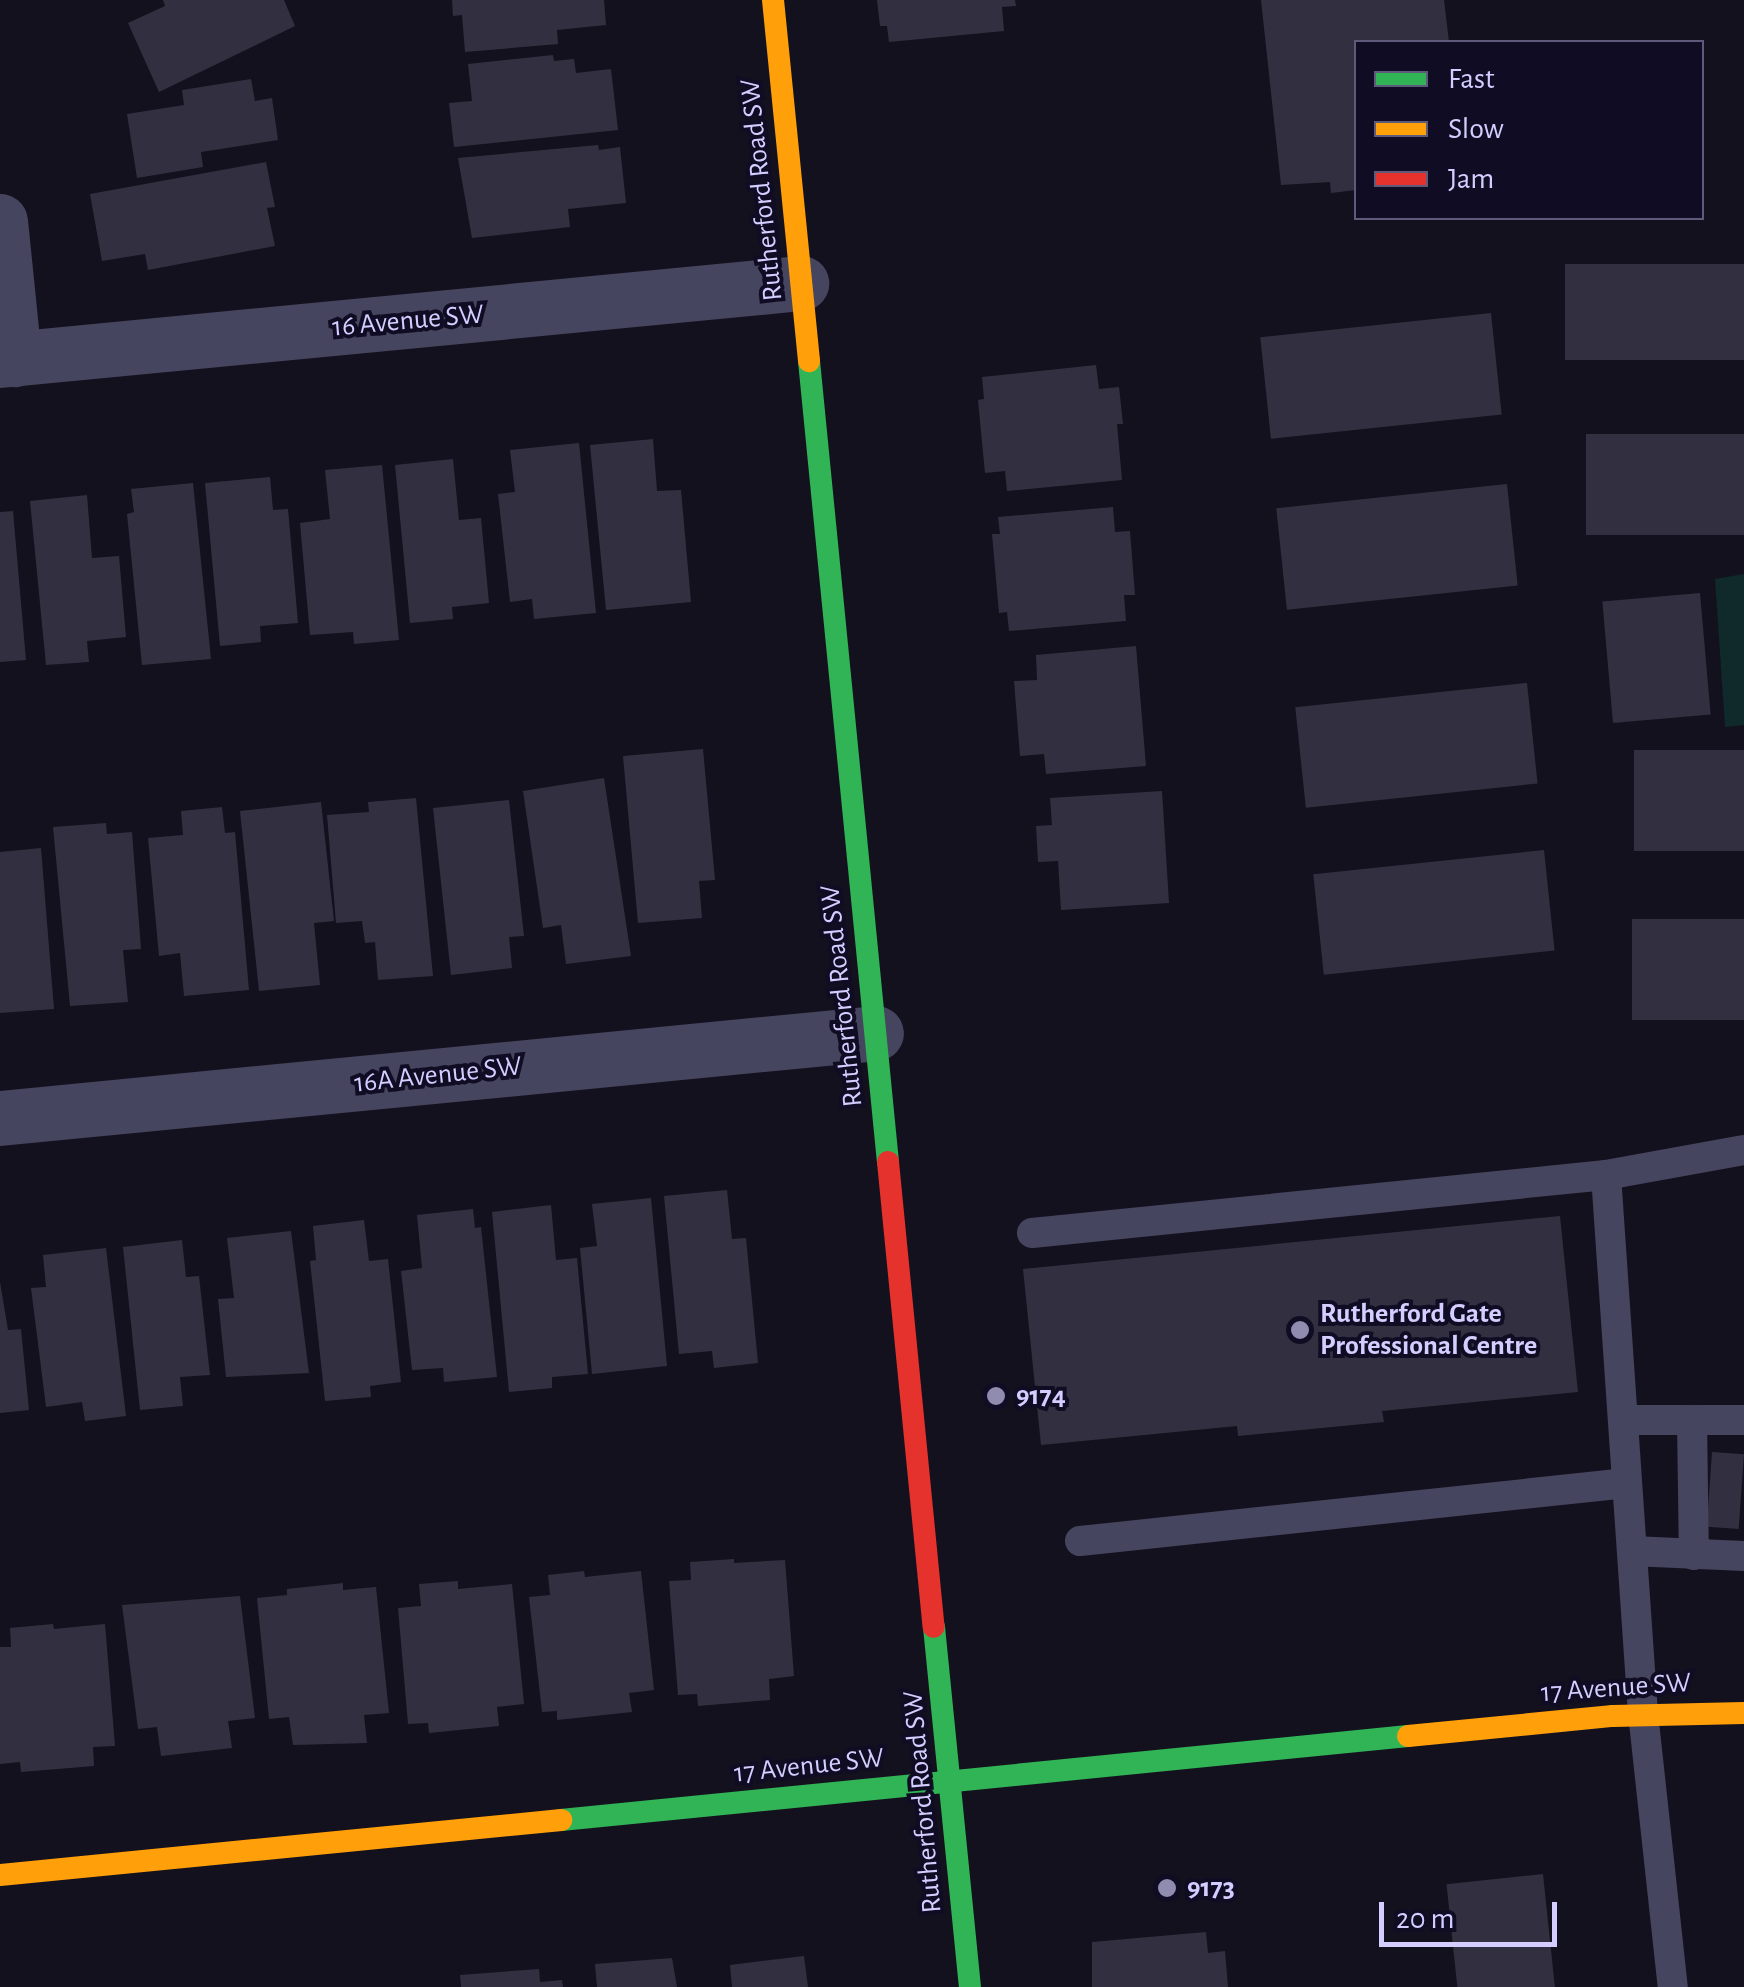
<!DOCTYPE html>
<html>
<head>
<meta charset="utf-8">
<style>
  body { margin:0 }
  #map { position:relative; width:1744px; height:1987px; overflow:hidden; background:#14111e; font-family:"Alegreya Sans",sans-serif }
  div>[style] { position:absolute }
  .green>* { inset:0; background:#10292a }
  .building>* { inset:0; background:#322f40; transform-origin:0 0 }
  .lane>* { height:30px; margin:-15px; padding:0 15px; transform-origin:15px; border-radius:15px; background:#46455f }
  .street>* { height:55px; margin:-27.5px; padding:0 27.5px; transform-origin:27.5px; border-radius:27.5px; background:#46455f }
  .fast>* { height:22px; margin:-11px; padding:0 11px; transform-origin:11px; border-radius:11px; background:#30b455 }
  .slow>* { height:22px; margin:-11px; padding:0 11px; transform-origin:11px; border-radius:11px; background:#ff9f0a }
  .jam>* { height:22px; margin:-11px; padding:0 11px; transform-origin:11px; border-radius:11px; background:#e5322d }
  .dots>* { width:28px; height:28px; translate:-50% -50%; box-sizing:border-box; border:5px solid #100c23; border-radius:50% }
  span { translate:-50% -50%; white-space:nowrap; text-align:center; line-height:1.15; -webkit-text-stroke:8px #100c23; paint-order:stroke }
  .street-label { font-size:28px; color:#d3ceff }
  .poi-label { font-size:28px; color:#d3ceff; font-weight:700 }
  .left { translate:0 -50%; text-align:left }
  .legend { position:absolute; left:1354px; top:40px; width:350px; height:180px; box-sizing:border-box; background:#100c23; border:2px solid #5e5a7b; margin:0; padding:12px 18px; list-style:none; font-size:30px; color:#d3ceff }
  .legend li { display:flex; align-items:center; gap:20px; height:50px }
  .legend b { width:50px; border:2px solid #5e5a7b }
  .scale { position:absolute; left:1379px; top:1902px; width:178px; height:45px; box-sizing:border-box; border:5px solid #d3ceff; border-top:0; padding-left:12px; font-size:30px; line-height:35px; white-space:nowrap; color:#d3ceff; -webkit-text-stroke:8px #100c23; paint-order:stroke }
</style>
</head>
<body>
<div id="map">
  <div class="green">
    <div style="clip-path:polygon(1744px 574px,1744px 725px,1725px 727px,1715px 579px)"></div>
  </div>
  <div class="building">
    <div style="clip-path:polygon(163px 0,284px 0,295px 26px,159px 92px,128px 23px,165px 6px)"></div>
    <div style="clip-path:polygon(452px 0,604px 0,606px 25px,557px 30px,558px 44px,465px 52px,462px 15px,453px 16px)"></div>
    <div style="clip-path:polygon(877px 0,1015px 0,1016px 6px,1002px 7px,1004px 31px,889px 42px,887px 26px,880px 26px)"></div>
    <div style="clip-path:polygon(1261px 0,1444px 0,1449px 42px,1356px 42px,1356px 190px,1331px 193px,1330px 182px,1281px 185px)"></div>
    <div style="clip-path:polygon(553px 55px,554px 61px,574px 59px,576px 73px,611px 69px,618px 130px,454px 147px,449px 103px,472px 101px,468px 64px)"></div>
    <div style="clip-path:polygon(251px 79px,255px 101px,272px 98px,278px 140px,201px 152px,203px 167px,137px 178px,127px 114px,184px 105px,182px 90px)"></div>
    <div style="clip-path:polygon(598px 145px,599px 150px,620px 147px,626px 203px,568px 209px,570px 227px,472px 238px,458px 158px)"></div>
    <div style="clip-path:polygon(266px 162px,275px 207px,267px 208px,275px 246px,148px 270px,145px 254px,102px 261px,90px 194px)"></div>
    <div style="left:1744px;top:264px;width:96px;height:179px;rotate:90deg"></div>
    <div style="left:1491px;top:313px;width:102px;height:232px;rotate:84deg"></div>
    <div style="clip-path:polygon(1096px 365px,1099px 389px,1119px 387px,1123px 424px,1117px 424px,1122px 480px,1007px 491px,1005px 471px,985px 473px,978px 400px,984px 399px,982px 377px)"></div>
    <div style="left:1744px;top:434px;width:101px;height:158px;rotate:90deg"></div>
    <div style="clip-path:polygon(653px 439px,657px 491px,681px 490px,691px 602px,606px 610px,590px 445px)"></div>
    <div style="clip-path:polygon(579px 443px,596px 613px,534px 619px,532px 599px,510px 602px,498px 494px,515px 492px,510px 450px)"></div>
    <div style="clip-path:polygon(453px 459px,459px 520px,481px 518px,489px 603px,452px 607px,453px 619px,410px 623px,395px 465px)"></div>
    <div style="clip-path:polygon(382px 465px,399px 640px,354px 644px,353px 632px,310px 635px,300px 523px,330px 519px,325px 470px)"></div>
    <div style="clip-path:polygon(270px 477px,273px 510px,288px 509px,298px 623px,260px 626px,261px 642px,220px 646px,205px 483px)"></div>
    <div style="clip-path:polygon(193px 483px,211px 659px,142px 665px,127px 514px,134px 512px,131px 489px)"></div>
    <div style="left:1507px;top:484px;width:102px;height:232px;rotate:84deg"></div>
    <div style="clip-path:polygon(87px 495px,92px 558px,119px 556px,126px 637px,87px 641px,89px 662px,46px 665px,30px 501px)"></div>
    <div style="clip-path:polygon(1113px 507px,1115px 532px,1130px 531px,1135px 595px,1124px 595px,1126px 621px,1009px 631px,1007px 612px,999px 613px,992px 534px,1000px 534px,998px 517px)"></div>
    <div style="clip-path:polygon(13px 511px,26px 660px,0 662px,0 512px)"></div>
    <div style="left:1700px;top:593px;width:122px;height:98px;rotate:85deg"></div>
    <div style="clip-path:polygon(1136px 646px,1146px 766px,1046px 774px,1044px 754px,1020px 756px,1014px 681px,1037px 680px,1036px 655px)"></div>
    <div style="left:1527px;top:683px;width:101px;height:233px;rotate:84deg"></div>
    <div style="clip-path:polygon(703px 749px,715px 880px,699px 881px,702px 918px,638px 923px,623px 756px)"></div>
    <div style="left:1744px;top:750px;width:101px;height:110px;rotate:90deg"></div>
    <div style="clip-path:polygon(604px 778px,631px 956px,566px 964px,561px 925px,543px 928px,523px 791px)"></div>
    <div style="clip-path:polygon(1162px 791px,1169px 903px,1061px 910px,1058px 861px,1038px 862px,1036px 826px,1052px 825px,1050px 798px)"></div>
    <div style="clip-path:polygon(416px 798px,433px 976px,378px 980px,375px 942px,365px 943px,362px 921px,336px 923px,327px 815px,369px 812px,368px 802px)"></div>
    <div style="clip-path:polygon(509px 800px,524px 936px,509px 937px,512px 968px,451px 975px,433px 808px)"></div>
    <div style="clip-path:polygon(321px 802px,334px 921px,314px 923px,320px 985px,259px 991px,240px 811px)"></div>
    <div style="clip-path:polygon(222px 807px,225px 833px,235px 832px,249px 990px,184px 996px,180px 953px,159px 956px,148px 838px,183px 835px,181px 811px)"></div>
    <div style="clip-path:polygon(106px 823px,107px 834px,132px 832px,141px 949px,123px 950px,128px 1002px,70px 1006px,53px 827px)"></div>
    <div style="clip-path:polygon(41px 848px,54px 1009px,0 1013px,0 852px)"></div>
    <div style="left:1544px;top:850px;width:101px;height:232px;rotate:84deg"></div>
    <div style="left:1744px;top:919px;width:101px;height:112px;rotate:90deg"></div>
    <div style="clip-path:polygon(727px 1190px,732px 1239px,746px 1238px,758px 1363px,714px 1368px,712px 1351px,679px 1354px,664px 1196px)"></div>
    <div style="clip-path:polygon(651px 1198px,667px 1366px,592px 1374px,580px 1248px,597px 1246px,592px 1204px)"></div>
    <div style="clip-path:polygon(551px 1205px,556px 1260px,577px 1258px,588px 1374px,552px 1377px,552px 1388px,509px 1392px,492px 1212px)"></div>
    <div style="clip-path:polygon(473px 1209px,475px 1228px,481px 1227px,497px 1377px,444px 1382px,443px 1368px,412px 1370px,401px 1271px,422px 1268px,417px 1215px)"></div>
    <div style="clip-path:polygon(1560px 1216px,1578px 1392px,1382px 1411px,1384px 1422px,1238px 1436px,1237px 1426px,1041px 1445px,1023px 1269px)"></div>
    <div style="clip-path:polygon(364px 1220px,369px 1261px,388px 1259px,401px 1382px,370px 1386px,371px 1397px,325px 1401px,310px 1261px,316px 1260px,313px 1226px)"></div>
    <div style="clip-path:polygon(291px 1231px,309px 1373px,226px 1377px,218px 1299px,234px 1298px,227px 1238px)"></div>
    <div style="clip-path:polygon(182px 1240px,186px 1277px,199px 1276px,210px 1375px,180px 1377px,183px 1406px,140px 1410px,123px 1247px)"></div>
    <div style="clip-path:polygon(106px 1248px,126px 1416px,85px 1421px,82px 1402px,46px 1407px,31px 1288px,46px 1287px,43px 1255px)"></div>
    <div style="clip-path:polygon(0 1282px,8px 1330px,21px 1329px,29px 1410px,0 1413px)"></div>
    <div style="left:1712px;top:1452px;width:32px;height:75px;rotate:4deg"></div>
    <div style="clip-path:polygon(734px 1559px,734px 1563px,785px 1560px,794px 1676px,769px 1679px,770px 1700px,698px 1706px,697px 1694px,678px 1695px,669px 1581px,691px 1580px,690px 1562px)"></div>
    <div style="clip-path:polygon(584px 1571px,585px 1577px,641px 1571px,654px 1690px,629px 1693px,632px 1712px,557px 1720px,557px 1711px,542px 1712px,529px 1597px,550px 1595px,548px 1575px)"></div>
    <div style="clip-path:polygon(458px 1581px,458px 1589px,512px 1584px,524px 1704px,497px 1707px,499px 1726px,429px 1733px,428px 1723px,408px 1724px,398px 1608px,421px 1606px,419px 1584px)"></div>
    <div style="clip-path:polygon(343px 1583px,343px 1590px,376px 1587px,389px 1713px,364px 1715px,367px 1743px,293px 1745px,289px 1717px,269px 1719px,257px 1598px,287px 1595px,287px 1589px)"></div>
    <div style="clip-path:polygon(240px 1596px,255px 1718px,228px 1721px,232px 1748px,161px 1756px,157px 1727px,138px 1729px,122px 1605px)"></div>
    <div style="clip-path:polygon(53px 1624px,54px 1629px,105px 1624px,115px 1746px,93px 1747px,94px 1766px,21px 1772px,20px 1762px,0 1764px,0 1647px,11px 1647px,10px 1628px)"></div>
    <div style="left:1543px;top:1874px;width:114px;height:97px;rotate:84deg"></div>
    <div style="clip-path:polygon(1206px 1932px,1208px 1953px,1225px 1951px,1228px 1987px,1092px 1987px,1092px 1942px)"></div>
    <div style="clip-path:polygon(804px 1956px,808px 1987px,732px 1987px,730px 1965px)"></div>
    <div style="clip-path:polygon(672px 1958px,677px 1987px,597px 1987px,595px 1964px)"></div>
    <div style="clip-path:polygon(539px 1969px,540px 1982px,562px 1980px,563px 1987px,461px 1987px,460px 1975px)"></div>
  </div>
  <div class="lane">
    <div style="left:1606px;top:1175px;width:140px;rotate:-10.3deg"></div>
    <div style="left:1032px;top:1233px;width:577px;rotate:-5.77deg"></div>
    <div style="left:1606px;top:1175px;width:539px;rotate:86.07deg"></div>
    <div style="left:1643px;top:1713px;width:276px;rotate:83.8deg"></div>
    <div style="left:1624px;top:1420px;width:120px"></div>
    <div style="left:1692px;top:1420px;width:135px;rotate:89.2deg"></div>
    <div style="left:1080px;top:1541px;width:550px;rotate:-6.05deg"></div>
    <div style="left:1632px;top:1551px;width:112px;rotate:2.6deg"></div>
  </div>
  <div class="street">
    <div style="left:0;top:221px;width:139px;rotate:84.2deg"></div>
    <div style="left:0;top:360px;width:805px;rotate:-5.49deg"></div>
    <div style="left:0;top:1118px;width:880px;rotate:-5.54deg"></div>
  </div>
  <div class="fast">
    <div style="left:809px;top:361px;width:805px;rotate:84.37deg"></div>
    <div style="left:934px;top:1627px;width:362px;rotate:84.3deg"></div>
    <div style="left:561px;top:1820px;width:851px;rotate:-5.66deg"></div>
  </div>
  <div class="slow">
    <div style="left:773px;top:0;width:363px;rotate:84.3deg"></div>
    <div style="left:1408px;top:1736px;width:206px;rotate:-5.6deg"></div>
    <div style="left:1613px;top:1716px;width:131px;rotate:-1.3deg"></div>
    <div style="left:0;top:1875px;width:564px;rotate:-5.6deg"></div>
  </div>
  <div class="jam">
    <div style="left:888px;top:1162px;width:467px;rotate:84.4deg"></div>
  </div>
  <div class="dots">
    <div style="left:1300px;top:1330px;background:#908cb0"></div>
    <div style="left:996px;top:1396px;background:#908cb0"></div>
    <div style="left:1167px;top:1888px;background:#908cb0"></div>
  </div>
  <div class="street-label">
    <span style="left:762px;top:190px;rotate:-96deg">Rutherford Road SW</span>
    <span style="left:408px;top:321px;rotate:-5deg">16 Avenue SW</span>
    <span style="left:842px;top:996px;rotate:-96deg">Rutherford Road SW</span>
    <span style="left:438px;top:1075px;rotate:-6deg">16A Avenue SW</span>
    <span style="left:1616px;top:1688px;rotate:-4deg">17 Avenue SW</span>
    <span style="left:809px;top:1766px;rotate:-6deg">17 Avenue SW</span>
    <span style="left:923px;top:1802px;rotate:-95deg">Rutherford Road SW</span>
  </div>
  <div class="poi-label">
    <span class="left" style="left:1320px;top:1330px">Rutherford Gate<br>Professional Centre</span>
    <span class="left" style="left:1016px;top:1396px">9174</span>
    <span class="left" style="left:1187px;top:1888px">9173</span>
  </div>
  <ul class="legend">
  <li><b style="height:12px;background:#30b455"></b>Fast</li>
  <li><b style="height:12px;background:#ff9f0a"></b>Slow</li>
  <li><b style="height:12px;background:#e5322d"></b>Jam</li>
  </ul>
  <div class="scale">20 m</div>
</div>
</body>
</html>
